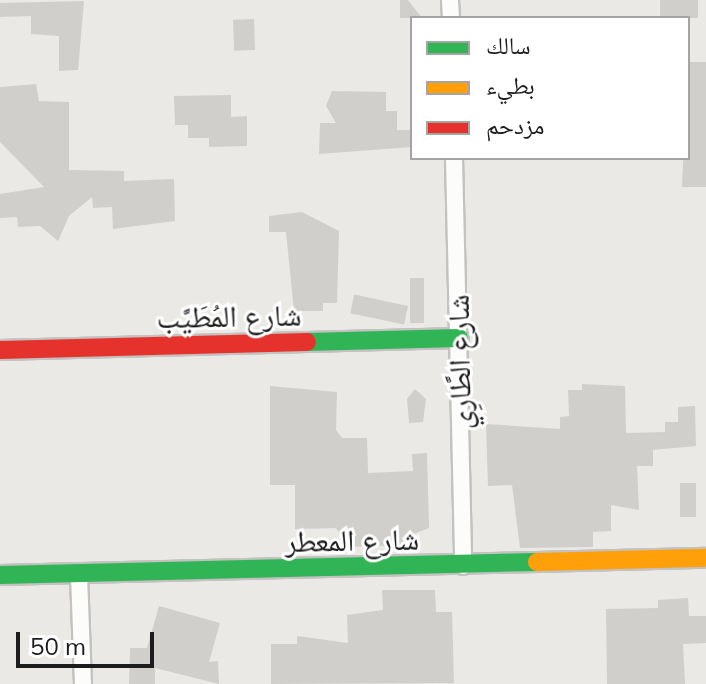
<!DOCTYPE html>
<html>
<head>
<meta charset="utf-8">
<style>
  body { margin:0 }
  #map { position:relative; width:706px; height:684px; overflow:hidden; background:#eae9e5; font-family:Mulish,"Noto Naskh Arabic",sans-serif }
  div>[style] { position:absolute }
  .building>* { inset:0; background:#d1cfcc; transform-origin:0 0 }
  .roads { filter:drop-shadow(2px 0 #c3c2c1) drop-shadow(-2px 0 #c3c2c1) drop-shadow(0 2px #c3c2c1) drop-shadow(0 -2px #c3c2c1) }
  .street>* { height:16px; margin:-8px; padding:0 8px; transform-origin:8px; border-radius:8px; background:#fcfcfb }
  .fast>* { height:18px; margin:-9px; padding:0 9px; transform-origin:9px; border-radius:9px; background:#30b455 }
  .slow>* { height:18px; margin:-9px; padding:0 9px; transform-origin:9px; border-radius:9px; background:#ff9f0a }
  .jam>* { height:18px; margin:-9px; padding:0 9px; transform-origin:9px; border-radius:9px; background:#e5322d }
  span { translate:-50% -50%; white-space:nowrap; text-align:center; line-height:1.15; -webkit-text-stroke:6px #fff; paint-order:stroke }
  .street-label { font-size:30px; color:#1c1c1c }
  .legend { position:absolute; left:410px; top:16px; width:280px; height:144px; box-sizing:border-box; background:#fff; border:2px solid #a4a4a4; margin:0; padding:10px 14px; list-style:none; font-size:24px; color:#1c1c1c }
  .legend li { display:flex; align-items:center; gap:16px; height:40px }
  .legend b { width:40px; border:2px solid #a4a4a4 }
  .scale { position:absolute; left:16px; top:632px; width:138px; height:36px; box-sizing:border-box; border:4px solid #1c1c1c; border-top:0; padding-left:10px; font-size:24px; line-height:28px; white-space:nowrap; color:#1c1c1c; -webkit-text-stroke:6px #fff; paint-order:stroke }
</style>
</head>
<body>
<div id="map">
  <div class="building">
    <div style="clip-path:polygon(400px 0,408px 0,422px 18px,400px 18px)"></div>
    <div style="left:660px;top:0;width:38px;height:18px"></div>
    <div style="clip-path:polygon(84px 1px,78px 70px,59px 71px,59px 36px,31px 34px,31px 16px,0 17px,0 3px)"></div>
    <div style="left:254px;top:19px;width:31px;height:21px;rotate:88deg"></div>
    <div style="clip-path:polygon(688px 62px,706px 62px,706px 187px,682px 187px)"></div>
    <div style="clip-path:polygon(36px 84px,39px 101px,69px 102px,69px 170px,124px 171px,124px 181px,174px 179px,175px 221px,113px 229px,112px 207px,93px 208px,92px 197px,69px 216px,58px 241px,40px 226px,18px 227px,17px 217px,0 218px,0 194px,44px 187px,0 142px,0 87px)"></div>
    <div style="clip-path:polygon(332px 91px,386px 92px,386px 111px,397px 111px,397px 130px,412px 130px,412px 147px,319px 154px,320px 123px,336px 123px,326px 106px)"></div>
    <div style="clip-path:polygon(231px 95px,231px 117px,247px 116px,247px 146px,209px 147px,209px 138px,188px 138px,188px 125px,175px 125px,174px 96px)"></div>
    <div style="clip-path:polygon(302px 212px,339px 231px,337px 303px,323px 303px,323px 311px,294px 311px,286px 232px,269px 232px,269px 216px)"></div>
    <div style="left:410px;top:278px;width:14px;height:45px"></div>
    <div style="left:408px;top:306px;width:19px;height:55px;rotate:102deg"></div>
    <div style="clip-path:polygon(582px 384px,625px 386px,626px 433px,665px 432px,665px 422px,678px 422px,678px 407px,695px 406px,696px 446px,653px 450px,653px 466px,637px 466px,639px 510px,611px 505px,611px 531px,593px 532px,593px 547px,520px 548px,512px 485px,488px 486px,486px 424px,560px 429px,560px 417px,569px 416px,568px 390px,582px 390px)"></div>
    <div style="clip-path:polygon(270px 386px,337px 392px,336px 430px,342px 438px,367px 438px,368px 473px,413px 471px,412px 454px,427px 453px,429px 528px,408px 536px,409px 545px,347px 547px,336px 528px,295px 529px,295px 485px,270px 485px)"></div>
    <div style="clip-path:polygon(415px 389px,426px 399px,423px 422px,409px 423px,407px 399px)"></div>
    <div style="left:680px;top:483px;width:16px;height:34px"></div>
    <div style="clip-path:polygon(382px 590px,435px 590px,436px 612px,452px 612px,454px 683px,271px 684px,271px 644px,297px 644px,297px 636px,348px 643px,347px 615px,383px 610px)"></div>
    <div style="clip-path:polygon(688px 598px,689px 616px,706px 616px,706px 643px,683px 644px,685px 684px,607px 684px,606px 609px,658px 608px,658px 600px)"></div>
    <div style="clip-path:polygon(159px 606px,220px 623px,209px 662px,218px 661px,219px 684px,155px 668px,155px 684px,129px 684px,130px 648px,147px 648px)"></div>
  </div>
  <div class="roads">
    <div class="street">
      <div style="left:450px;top:0;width:18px;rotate:87deg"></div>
      <div style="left:454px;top:158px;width:408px;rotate:88.7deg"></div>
      <div style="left:79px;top:575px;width:109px;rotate:87.9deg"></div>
    </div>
    <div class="fast">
      <div style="left:307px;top:342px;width:152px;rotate:-1.5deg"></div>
      <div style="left:0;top:575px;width:537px;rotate:-1.39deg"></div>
    </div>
    <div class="slow">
      <div style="left:537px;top:562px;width:169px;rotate:-1.4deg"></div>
    </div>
    <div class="jam">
      <div style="left:0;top:350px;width:307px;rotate:-1.5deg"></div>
    </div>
  </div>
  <div class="street-label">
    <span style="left:229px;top:316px;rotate:-1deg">شارع المُطَيَّب</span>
    <span style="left:459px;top:362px;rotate:-91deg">شارع الطَّارِي</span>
    <span style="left:352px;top:540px;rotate:-1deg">شارع المعطر</span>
  </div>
  <ul class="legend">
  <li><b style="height:10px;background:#30b455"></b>سالك</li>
  <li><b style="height:10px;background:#ff9f0a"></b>بطيء</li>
  <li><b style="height:10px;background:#e5322d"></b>مزدحم</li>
  </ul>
  <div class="scale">50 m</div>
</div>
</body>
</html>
